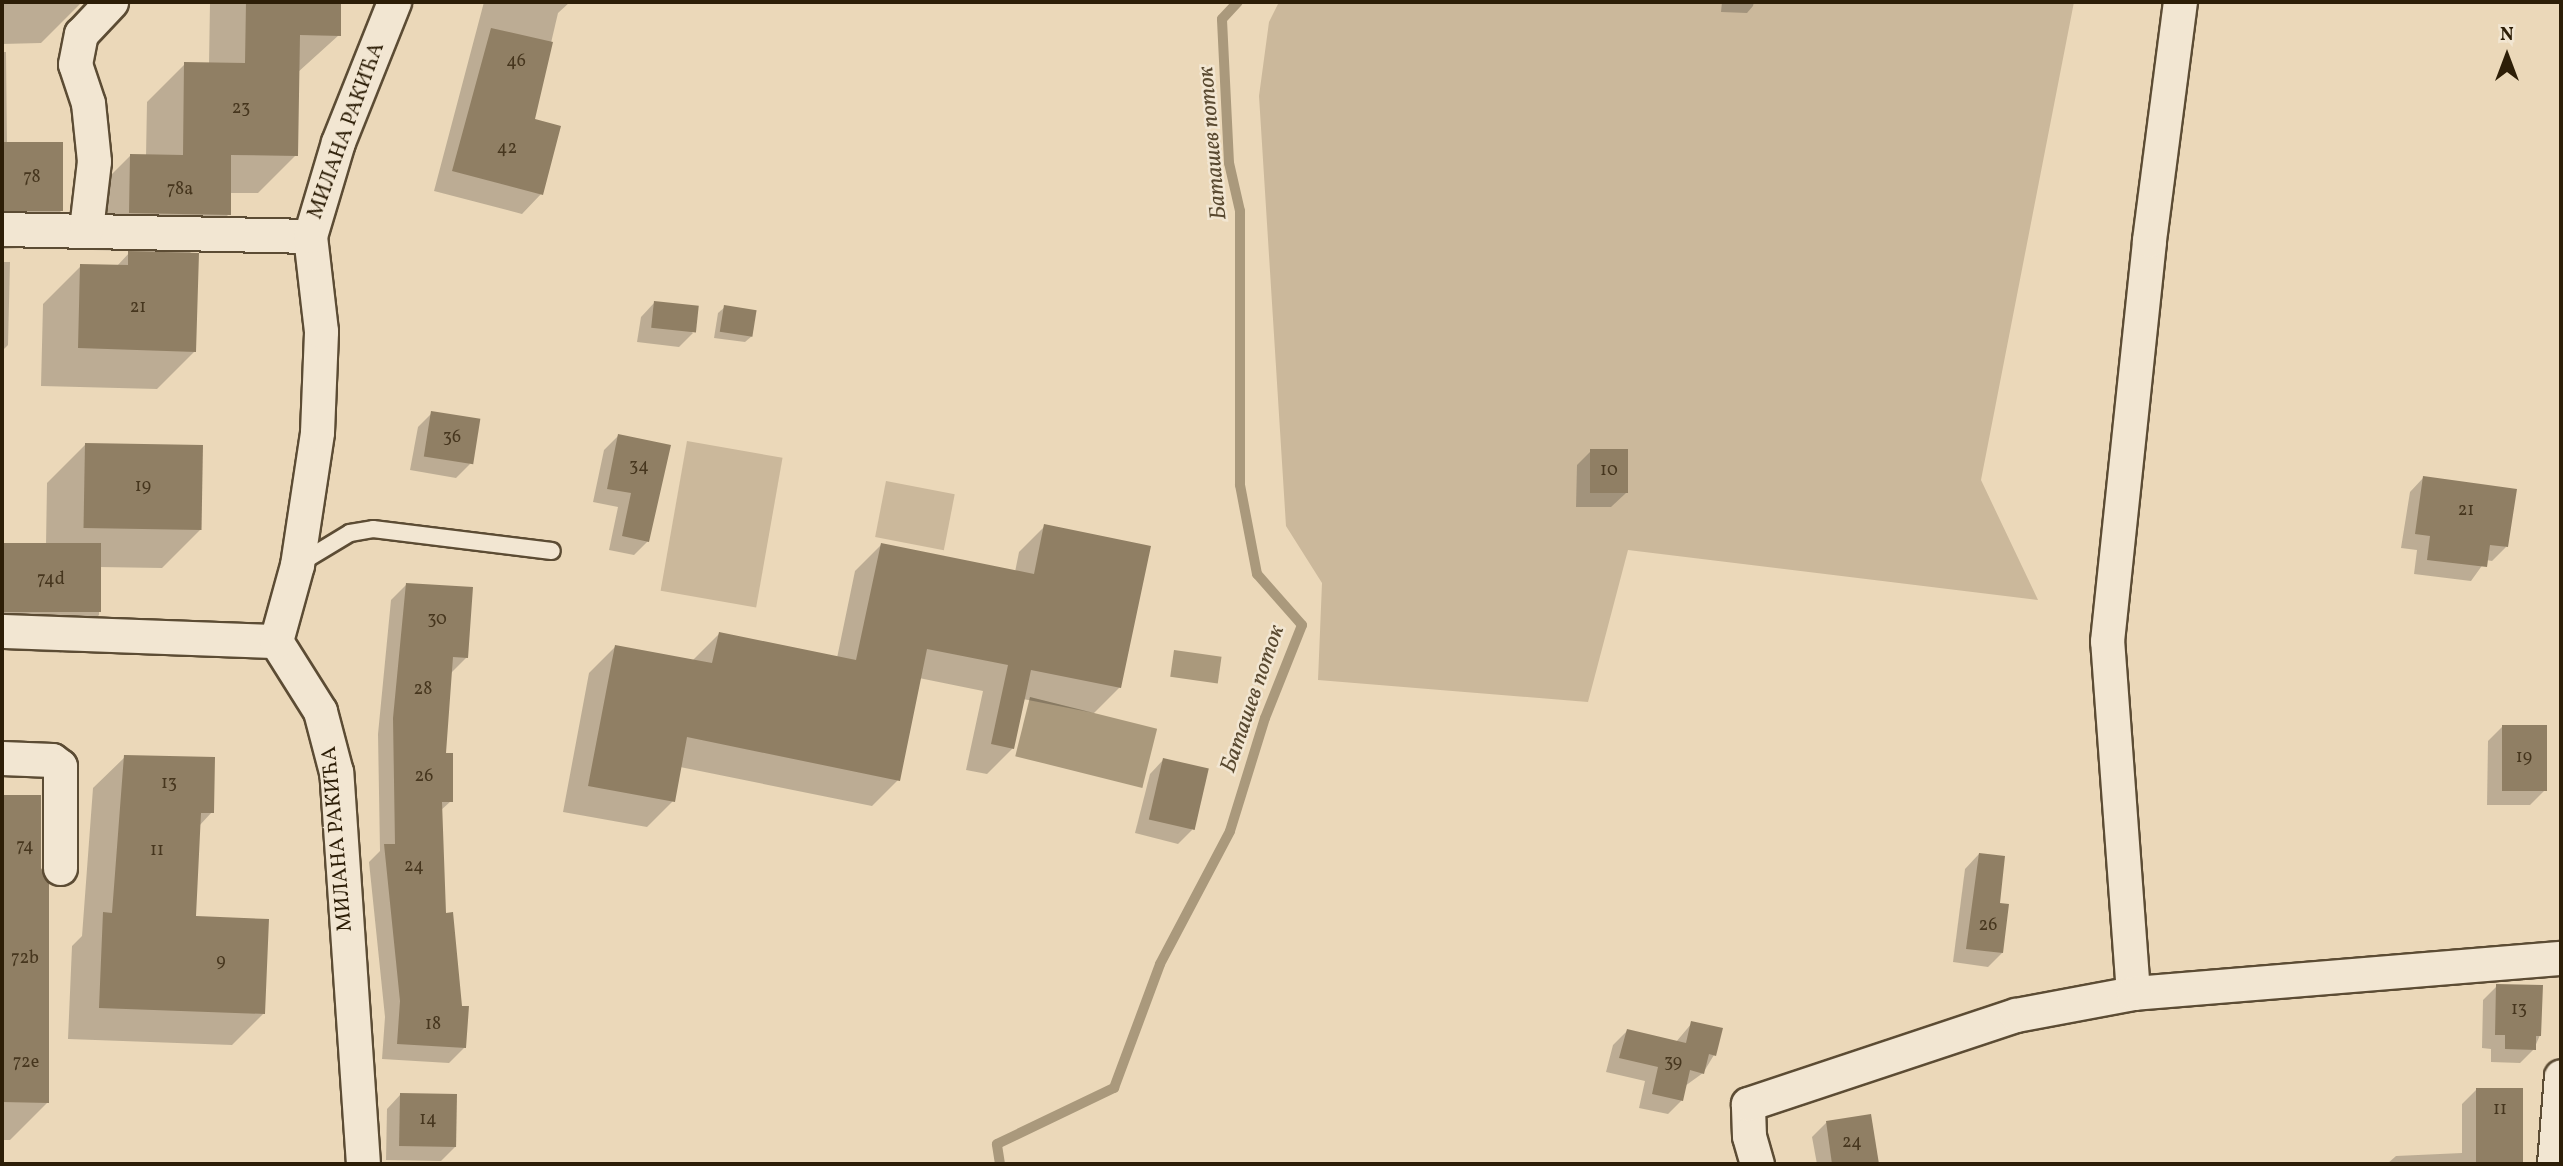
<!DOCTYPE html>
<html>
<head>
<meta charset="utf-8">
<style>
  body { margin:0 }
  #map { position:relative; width:2563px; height:1166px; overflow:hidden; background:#ebd8b9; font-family:Vollkorn,serif }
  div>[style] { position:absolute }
  .green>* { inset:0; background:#cbb89b; transform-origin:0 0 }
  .water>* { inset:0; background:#aa997c; transform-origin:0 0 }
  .shadow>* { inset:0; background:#0003 }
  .stream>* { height:10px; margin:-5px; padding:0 5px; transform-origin:5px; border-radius:5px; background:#aa997c }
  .building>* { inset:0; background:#907f64; transform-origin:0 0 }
  .roads { filter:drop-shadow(2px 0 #5c4c34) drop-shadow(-2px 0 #5c4c34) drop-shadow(0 2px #5c4c34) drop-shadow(0 -2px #5c4c34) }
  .lane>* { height:16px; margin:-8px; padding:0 8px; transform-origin:8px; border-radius:8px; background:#f2e6d2 }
  .street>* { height:33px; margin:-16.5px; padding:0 16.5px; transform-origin:16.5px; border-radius:16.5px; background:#f2e6d2 }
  span { translate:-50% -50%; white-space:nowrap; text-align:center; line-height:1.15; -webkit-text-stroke:5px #f2e6d2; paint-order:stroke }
  .number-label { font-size:18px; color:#46361e }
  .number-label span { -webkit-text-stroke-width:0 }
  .street-label { font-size:21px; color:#2d1e07 }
  .water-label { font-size:23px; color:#594930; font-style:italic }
  .frame { position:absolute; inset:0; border:4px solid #2d1e07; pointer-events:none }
  .north { position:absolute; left:2472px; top:21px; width:70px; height:70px; -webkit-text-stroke:5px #f2e6d2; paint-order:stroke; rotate:0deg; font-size:19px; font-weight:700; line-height:28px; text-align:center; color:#2d1e07 }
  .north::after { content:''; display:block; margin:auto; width:24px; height:32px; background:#2d1e07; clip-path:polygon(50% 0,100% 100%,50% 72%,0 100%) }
</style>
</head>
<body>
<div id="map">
  <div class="green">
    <div style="clip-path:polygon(1279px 2px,2074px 2px,1981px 480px,2038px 600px,1628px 550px,1588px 702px,1318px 680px,1322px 583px,1286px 526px,1259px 96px,1269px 22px)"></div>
    <div style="left:687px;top:441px;width:97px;height:152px;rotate:10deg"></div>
    <div style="left:886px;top:481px;width:70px;height:57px;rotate:11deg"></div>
  </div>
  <div class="water">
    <div style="left:1174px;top:650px;width:48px;height:27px;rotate:8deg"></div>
    <div style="left:1030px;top:697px;width:131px;height:61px;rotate:14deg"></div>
  </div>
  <div class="shadow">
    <div style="clip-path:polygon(2px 2px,82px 2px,41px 43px,2px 44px)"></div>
    <div style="clip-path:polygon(210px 2px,340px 2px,339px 35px,297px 73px,296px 155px,258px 193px,229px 193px,229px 214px,189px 254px,195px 351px,157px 389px,41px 386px,43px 304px,81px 266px,116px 267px,131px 251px,92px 250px,92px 194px,130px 156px,146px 156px,147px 102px,185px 64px,209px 64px)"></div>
    <div style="clip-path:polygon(484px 2px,570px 2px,558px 13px,533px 120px,541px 194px,522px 214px,434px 191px)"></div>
    <div style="clip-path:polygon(1722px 2px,1754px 2px,1753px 6px,1747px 13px,1721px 12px)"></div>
    <div style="clip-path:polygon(2px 52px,6px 52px,7px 145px,62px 210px,23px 248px,2px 249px)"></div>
    <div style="clip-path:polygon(2px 262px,10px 262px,8px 345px,2px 351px)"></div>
    <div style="clip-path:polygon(655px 302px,693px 333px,679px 347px,637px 342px,641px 317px)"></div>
    <div style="clip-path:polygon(725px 307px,752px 336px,745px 342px,714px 338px,718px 313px)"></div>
    <div style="clip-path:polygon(432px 413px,470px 464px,456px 478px,410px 470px,418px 427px)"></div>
    <div style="clip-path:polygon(618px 436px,648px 541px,634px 555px,609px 550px,618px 507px,593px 502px,604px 450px)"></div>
    <div style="clip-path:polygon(2px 439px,4px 439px,2px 521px)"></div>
    <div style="clip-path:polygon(85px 445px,200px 530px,162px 568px,99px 567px,99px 615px,61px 653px,2px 650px,2px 544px,46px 545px,47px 483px)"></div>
    <div style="clip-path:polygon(1591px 451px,1626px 493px,1611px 507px,1576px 507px,1577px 465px)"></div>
    <div style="clip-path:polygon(2424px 477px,2506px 547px,2492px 561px,2486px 560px,2471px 581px,2414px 574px,2417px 550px,2401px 548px,2410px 492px)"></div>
    <div style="clip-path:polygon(1045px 526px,1120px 687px,1094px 713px,1023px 699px,1013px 748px,987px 774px,966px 770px,983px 691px,919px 678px,898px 780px,872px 806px,680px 767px,673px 801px,647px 827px,563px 812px,589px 673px,615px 647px,692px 661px,719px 634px,837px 658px,855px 571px,881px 545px,1015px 572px,1019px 552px)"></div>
    <div style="clip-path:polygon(407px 584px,467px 657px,450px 674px,444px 755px,451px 801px,440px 811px,444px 915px,465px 1047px,449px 1063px,382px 1059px,385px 1017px,369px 862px,380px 851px,378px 734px,391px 600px)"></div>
    <div style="clip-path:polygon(2502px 727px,2544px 791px,2530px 805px,2487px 805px,2488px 741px)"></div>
    <div style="clip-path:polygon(125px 757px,212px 812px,199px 826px,194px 918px,264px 1013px,232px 1045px,68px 1039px,72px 946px,82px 936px,93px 788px)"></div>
    <div style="clip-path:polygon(1164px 759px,1192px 830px,1178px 844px,1135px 833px,1150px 774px)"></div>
    <div style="clip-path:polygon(2px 796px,39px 796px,48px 1102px,10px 1140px,2px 1140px)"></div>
    <div style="clip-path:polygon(1979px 854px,1998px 904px,2002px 953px,1988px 967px,1953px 962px,1965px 869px)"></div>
    <div style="clip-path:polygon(2497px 986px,2540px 1035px,2534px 1049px,2520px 1063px,2491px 1062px,2491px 1049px,2482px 1048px,2483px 1000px)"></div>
    <div style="clip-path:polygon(1692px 1023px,1714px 1055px,1703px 1073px,1685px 1086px,1682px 1100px,1668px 1114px,1639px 1108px,1645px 1081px,1606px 1072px,1613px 1045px,1627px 1031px,1676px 1042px)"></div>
    <div style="clip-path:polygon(2476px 1090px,2522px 1090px,2521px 1164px,2387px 1164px,2396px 1156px,2462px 1153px,2462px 1104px)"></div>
    <div style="clip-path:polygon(401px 1094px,455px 1147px,441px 1161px,386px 1160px,387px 1109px)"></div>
    <div style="clip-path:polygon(1870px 1116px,1878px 1164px,1817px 1164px,1812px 1137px,1826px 1123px)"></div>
  </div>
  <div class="stream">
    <div style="left:1000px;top:1164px;width:20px;rotate:-99deg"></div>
    <div style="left:997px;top:1144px;width:130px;rotate:-25.6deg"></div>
    <div style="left:1114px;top:1088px;width:132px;rotate:-69.6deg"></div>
    <div style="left:1160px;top:964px;width:150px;rotate:-62.2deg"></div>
    <div style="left:1230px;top:831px;width:118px;rotate:-72.8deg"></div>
    <div style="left:1265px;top:718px;width:100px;rotate:-68.3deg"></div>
    <div style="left:1302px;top:625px;width:68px;rotate:-131.4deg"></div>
    <div style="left:1257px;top:574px;width:91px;rotate:-100.8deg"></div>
    <div style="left:1240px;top:485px;width:274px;rotate:-90deg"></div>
    <div style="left:1240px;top:211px;width:49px;rotate:-102.9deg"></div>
    <div style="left:1229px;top:163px;width:144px;rotate:-92.8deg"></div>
    <div style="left:1222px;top:19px;width:23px;rotate:-47deg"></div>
  </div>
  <div class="building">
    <div style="clip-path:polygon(246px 2px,341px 2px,341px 36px,300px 35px,298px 156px,231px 155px,231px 215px,129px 213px,130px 154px,183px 155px,184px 62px,245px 63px)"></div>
    <div style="clip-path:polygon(491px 28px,553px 42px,535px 119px,561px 126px,543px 195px,452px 171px)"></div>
    <div style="left:63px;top:142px;width:69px;height:61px;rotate:90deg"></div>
    <div style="clip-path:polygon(128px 251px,199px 253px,196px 352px,78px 348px,80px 264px,128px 265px)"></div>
    <div style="left:654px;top:301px;width:45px;height:27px;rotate:6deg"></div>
    <div style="left:724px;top:305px;width:33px;height:27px;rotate:9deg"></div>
    <div style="left:431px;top:411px;width:50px;height:46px;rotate:9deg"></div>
    <div style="clip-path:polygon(618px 434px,671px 445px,649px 542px,622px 536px,631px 493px,607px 489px)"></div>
    <div style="left:85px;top:443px;width:118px;height:85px;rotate:1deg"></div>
    <div style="left:1590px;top:449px;width:38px;height:44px"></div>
    <div style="clip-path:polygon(2423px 476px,2517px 489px,2508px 547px,2490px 545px,2487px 567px,2427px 560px,2430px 536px,2415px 534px)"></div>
    <div style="clip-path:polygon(1044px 524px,1151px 546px,1121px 688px,1031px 670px,1014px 749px,991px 744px,1008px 665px,927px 649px,900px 781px,687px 737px,675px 802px,588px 786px,615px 645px,712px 663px,719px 632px,856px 660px,881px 543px,1034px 574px)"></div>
    <div style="left:2px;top:543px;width:99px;height:69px"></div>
    <div style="clip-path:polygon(406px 583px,473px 587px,468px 658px,453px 657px,446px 753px,453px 753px,453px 802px,442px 802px,446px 913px,453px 912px,462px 1006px,469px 1006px,466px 1048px,397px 1044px,400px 1001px,384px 844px,395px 844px,393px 718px)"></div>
    <div style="left:2502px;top:725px;width:45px;height:66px"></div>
    <div style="clip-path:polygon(124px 755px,215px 757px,214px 813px,201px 813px,196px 916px,269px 919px,265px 1014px,99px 1008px,103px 912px,112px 913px)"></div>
    <div style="left:1163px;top:758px;width:47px;height:63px;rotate:13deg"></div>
    <div style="clip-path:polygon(2px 795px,41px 795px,41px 868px,49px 883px,49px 1103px,2px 1102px)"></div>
    <div style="clip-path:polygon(1979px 853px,2005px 856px,2000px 903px,2009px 904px,2003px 953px,1966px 949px)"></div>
    <div style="clip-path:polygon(2496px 984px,2543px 985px,2541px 1036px,2536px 1036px,2536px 1050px,2505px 1049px,2505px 1035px,2495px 1035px)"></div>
    <div style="clip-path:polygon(1691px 1021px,1723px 1028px,1716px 1056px,1709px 1054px,1704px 1074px,1690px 1070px,1683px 1101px,1652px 1094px,1658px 1067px,1619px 1058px,1627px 1029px,1686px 1043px)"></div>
    <div style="left:2476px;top:1088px;width:47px;height:76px"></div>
    <div style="left:400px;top:1093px;width:57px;height:53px;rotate:1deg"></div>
    <div style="clip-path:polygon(1871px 1114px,1879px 1164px,1832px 1164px,1826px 1121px)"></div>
  </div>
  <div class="roads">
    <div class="lane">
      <div style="left:297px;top:565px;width:62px;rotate:-31.1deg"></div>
      <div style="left:350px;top:533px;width:23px;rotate:-10deg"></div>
      <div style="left:373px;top:529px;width:180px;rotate:7deg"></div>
    </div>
    <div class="street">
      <div style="left:2px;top:229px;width:308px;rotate:1.3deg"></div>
      <div style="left:86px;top:229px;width:68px;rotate:-83.3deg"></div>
      <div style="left:94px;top:161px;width:58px;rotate:-95.9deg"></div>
      <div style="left:88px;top:103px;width:41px;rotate:-108.4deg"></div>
      <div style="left:75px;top:64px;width:31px;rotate:-79deg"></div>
      <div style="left:81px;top:34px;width:44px;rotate:-46.8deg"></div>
      <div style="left:2px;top:631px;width:274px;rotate:2.1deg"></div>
      <div style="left:2px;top:758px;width:50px;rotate:2.3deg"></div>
      <div style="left:52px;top:760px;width:10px;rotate:37deg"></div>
      <div style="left:60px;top:766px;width:102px;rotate:90deg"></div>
      <div style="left:2133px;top:993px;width:353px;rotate:-94.2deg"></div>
      <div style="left:2107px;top:641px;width:403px;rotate:-84deg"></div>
      <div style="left:2149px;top:240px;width:240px;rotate:-82.6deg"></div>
      <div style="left:363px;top:1164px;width:393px;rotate:-93.9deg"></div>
      <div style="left:336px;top:772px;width:63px;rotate:-104.7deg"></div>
      <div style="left:320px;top:711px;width:83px;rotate:-122.2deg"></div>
      <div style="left:276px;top:641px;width:79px;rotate:-74.6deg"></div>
      <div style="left:297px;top:565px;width:134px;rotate:-81.4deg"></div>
      <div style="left:317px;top:432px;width:101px;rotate:-87.7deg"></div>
      <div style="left:321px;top:331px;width:96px;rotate:-96.6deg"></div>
      <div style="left:310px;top:236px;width:98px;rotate:-73.4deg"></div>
      <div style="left:338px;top:142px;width:151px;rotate:-68.2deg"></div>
      <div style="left:1757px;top:1164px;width:29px;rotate:-106deg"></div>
      <div style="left:1749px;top:1136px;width:32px;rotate:-92deg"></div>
      <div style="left:1748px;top:1104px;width:282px;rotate:-18.4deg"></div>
      <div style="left:2016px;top:1015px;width:119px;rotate:-10.6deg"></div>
      <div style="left:2133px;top:993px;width:429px;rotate:-4.7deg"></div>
      <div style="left:2554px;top:1164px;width:88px;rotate:-85.5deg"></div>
    </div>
  </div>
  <div class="number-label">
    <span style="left:516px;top:62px">46</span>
    <span style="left:241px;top:109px">23</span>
    <span style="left:507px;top:149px">42</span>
    <span style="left:32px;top:178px">78</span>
    <span style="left:180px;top:190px">78a</span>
    <span style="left:138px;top:308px">21</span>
    <span style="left:452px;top:438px">36</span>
    <span style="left:639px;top:467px">34</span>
    <span style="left:1609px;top:471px">10</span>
    <span style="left:143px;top:487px">19</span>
    <span style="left:2466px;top:511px">21</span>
    <span style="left:51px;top:580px">74d</span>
    <span style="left:437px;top:620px">30</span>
    <span style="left:423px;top:690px">28</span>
    <span style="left:2524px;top:758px">19</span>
    <span style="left:424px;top:777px">26</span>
    <span style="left:169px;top:784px">13</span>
    <span style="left:25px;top:847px">74</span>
    <span style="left:157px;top:851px">11</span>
    <span style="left:414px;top:867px">24</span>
    <span style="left:1988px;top:926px">26</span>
    <span style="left:25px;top:959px">72b</span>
    <span style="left:221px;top:962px">9</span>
    <span style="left:2519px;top:1010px">13</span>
    <span style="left:433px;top:1025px">18</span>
    <span style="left:26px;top:1063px">72e</span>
    <span style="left:1673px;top:1063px">39</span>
    <span style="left:2500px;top:1110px">11</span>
    <span style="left:428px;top:1120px">14</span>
    <span style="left:1852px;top:1143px">24</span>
  </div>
  <div class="street-label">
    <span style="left:347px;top:131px;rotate:-70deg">МИЛАНА РАКИЋА</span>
    <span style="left:338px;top:839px;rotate:-95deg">МИЛАНА РАКИЋА</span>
  </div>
  <div class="water-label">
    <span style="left:1213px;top:143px;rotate:-95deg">Баташев поток</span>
    <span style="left:1253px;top:699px;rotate:-71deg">Баташев поток</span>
  </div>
  <div class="frame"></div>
  <div class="north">N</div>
</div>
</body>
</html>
